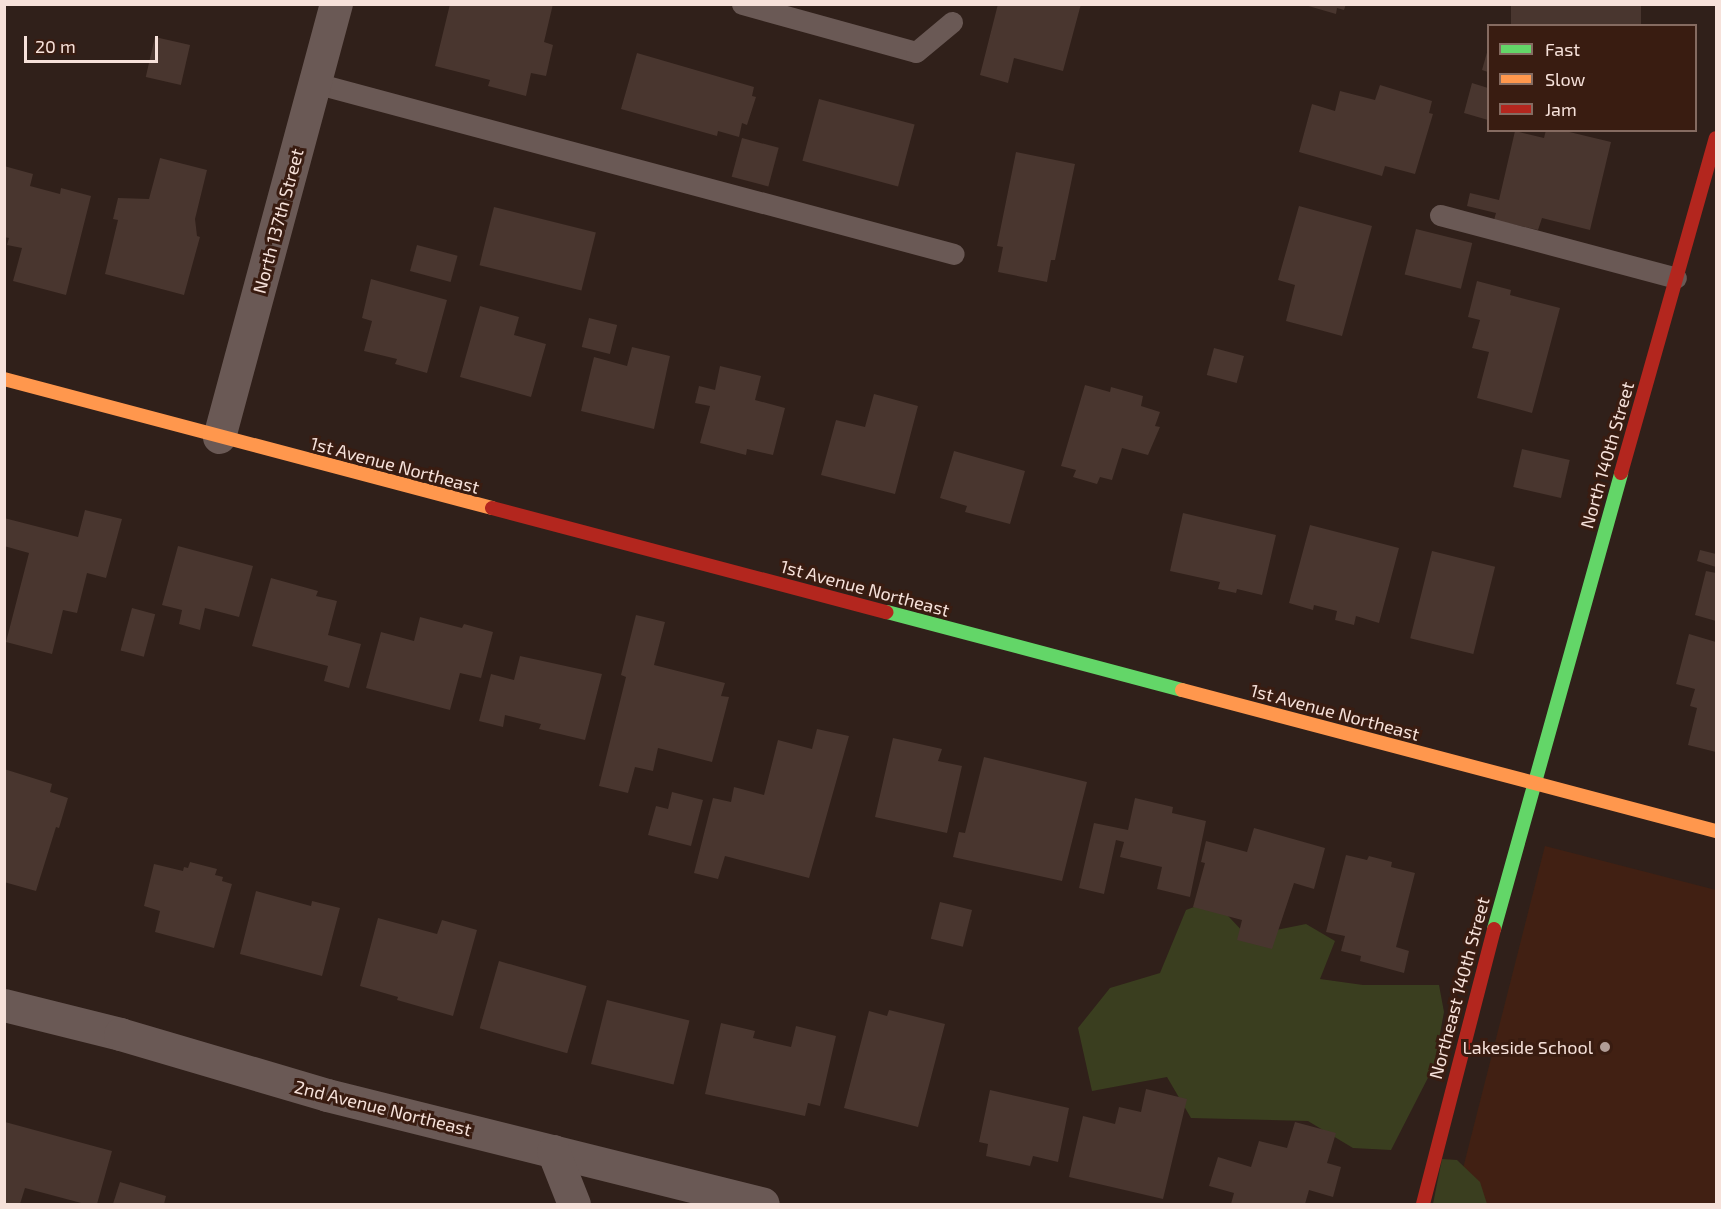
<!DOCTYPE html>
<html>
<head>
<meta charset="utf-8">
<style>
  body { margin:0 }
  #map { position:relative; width:1721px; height:1209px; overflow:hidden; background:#30201a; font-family:"Exo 2",sans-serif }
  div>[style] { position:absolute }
  .built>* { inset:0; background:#412013 }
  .green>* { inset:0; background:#3a3e1f }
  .building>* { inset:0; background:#49362f; transform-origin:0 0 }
  .lane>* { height:21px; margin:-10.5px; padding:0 10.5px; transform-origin:10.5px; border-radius:10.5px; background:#6a5955 }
  .street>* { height:33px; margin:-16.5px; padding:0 16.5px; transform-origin:16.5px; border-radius:16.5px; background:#6a5955 }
  .fast>* { height:14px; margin:-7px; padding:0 7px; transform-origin:7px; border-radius:7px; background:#63d668 }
  .slow>* { height:14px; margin:-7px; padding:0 7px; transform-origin:7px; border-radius:7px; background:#ff974d }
  .jam>* { height:14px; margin:-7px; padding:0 7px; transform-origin:7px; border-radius:7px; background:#b3261e }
  .dots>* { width:16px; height:16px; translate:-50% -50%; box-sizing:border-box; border:3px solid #391c11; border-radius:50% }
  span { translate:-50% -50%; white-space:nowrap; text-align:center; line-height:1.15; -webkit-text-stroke:6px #391c11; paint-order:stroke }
  .street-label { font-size:18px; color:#f6e1da }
  .poi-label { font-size:18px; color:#f6e1da }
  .right { translate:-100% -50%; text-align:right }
  .frame { position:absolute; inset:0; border:6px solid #f6e1da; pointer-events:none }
  .legend { position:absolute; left:1487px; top:24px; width:210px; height:108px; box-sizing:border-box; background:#391c11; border:2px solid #856b61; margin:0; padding:8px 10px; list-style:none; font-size:18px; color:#f6e1da }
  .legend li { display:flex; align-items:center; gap:12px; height:30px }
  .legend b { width:30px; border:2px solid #856b61 }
  .scale { position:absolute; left:24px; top:36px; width:134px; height:27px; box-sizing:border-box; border:3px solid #f6e1da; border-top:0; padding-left:8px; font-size:18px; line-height:21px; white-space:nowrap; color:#f6e1da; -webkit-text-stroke:4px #391c11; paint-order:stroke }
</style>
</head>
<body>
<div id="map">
  <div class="built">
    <div style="clip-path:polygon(1545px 846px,1716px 890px,1716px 1204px,1454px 1204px)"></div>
  </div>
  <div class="green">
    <div style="clip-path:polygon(1213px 900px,1247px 936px,1306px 924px,1335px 941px,1320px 979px,1363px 985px,1439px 985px,1444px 1012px,1434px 1066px,1391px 1150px,1353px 1148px,1308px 1121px,1191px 1118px,1167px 1077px,1092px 1091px,1078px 1028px,1110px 988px,1160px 973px,1186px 910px)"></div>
    <div style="clip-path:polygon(1442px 1159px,1457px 1160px,1480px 1182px,1487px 1204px,1433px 1204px)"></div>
  </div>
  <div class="building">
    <div style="clip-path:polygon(450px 4px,553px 4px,544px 42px,553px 45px,546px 76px,531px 73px,526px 96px,488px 86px,490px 80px,435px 66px)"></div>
    <div style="clip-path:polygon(998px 4px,1081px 4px,1063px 71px,1014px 58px,1008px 83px,980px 75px)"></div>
    <div style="clip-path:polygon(1346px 4px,1344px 10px,1337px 8px,1336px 14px,1305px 5px)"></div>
    <div style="left:1511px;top:4px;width:130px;height:23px"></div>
    <div style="left:155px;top:37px;width:36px;height:41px;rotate:13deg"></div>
    <div style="clip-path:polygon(1488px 49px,1488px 72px,1482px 70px)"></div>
    <div style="clip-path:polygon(637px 53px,754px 87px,752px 96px,756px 97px,747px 125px,742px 123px,739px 137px,718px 131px,717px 136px,621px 109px)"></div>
    <div style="clip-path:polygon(1472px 83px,1488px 88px,1488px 120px,1464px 113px)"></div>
    <div style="clip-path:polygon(1380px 85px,1432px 101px,1429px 113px,1433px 114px,1415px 174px,1385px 166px,1382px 176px,1299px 152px,1312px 104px,1335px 111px,1340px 91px,1375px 100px)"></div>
    <div style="left:819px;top:99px;width:99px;height:64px;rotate:15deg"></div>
    <div style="clip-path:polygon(1546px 130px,1561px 130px,1611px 142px,1590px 230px,1542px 218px,1538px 230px,1494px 220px,1496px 213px,1467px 206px,1470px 193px,1499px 200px,1515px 131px,1544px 138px)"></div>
    <div style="left:742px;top:138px;width:38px;height:40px;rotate:15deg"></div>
    <div style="clip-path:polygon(1016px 152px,1075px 164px,1055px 260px,1051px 260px,1047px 282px,998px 272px,1003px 247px,997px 246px)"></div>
    <div style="clip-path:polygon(160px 158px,207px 170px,195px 219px,197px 236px,200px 237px,184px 295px,105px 274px,118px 220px,113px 219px,118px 198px,149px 199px)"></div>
    <div style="clip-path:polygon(4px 166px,33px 174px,30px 186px,60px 194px,61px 188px,91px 196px,66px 295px,13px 281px,22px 248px,7px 245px,9px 238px,4px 237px)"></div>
    <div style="clip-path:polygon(1299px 206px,1372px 226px,1342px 336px,1286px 321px,1295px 285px,1278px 280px)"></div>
    <div style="left:494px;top:207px;width:105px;height:60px;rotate:14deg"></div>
    <div style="left:1416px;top:229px;width:58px;height:47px;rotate:14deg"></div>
    <div style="left:417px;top:245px;width:42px;height:27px;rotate:15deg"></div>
    <div style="clip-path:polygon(371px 279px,447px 300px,427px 373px,395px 364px,397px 359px,364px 351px,372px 321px,362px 318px)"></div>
    <div style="clip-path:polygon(1477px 281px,1511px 290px,1510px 295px,1560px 308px,1532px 413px,1477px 398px,1489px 352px,1472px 348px,1480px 320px,1468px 317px)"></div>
    <div style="clip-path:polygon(480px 306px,519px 317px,514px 335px,546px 344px,531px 397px,460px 377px)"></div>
    <div style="left:589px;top:318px;width:29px;height:30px;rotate:14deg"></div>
    <div style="clip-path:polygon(632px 347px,670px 356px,654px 429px,581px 411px,594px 357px,627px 366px)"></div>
    <div style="left:1214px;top:348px;width:31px;height:28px;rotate:15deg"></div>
    <div style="clip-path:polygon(720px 366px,761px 376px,755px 400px,785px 408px,773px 455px,747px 449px,746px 455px,700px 443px,710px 406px,695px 403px,699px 386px,715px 390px)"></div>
    <div style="clip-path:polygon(1085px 385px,1110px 392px,1111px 387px,1143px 396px,1141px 406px,1160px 412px,1155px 426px,1160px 427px,1148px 455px,1122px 448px,1112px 480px,1100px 477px,1097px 484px,1073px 477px,1076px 470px,1061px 466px)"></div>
    <div style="clip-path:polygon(874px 394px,918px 406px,895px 494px,821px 475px,836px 420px,865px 427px)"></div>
    <div style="left:1522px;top:449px;width:49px;height:39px;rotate:13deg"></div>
    <div style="clip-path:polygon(954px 451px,1025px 471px,1010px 524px,965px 512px,967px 506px,940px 498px)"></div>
    <div style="clip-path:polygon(85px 510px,122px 519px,106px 578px,87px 573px,77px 613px,63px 610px,52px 654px,6px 642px,29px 553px,4px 546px,4px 518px,78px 537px)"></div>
    <div style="clip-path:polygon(1183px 513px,1276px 535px,1262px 595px,1237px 589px,1236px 593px,1218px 589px,1220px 582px,1170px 571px)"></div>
    <div style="clip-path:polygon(1310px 525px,1399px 548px,1379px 623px,1356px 616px,1354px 625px,1335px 620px,1337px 611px,1314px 605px,1313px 610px,1289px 603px)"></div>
    <div style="clip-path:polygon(178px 546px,253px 566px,239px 617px,205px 608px,200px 630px,179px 624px,182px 610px,162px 605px)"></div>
    <div style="clip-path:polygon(1700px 550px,1716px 554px,1716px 567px,1697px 561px)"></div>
    <div style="left:1432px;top:551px;width:65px;height:90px;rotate:14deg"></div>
    <div style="clip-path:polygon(1706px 571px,1716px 573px,1716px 621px,1695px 615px)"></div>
    <div style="clip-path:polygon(271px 578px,318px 591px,316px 596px,337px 601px,328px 635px,361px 644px,349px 688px,324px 681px,328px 666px,252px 646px)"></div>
    <div style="left:132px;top:608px;width:24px;height:44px;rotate:15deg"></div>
    <div style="clip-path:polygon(636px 615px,665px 622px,654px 665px,725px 683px,721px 696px,729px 697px,712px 762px,658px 748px,653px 771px,635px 767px,628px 793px,599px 786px,626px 677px,621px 675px)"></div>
    <div style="clip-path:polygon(420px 617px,462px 628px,464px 624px,493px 632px,481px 678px,460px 673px,450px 710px,366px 688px,381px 632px,414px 641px)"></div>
    <div style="clip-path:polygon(1689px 634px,1716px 642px,1716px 752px,1688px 745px,1697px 708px,1690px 706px,1695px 689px,1676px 684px)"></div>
    <div style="clip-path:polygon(520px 656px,602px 674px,585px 740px,539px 729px,541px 724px,505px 715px,503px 727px,479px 721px,491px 674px,514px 680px)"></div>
    <div style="clip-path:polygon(817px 729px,849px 736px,809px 878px,725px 856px,718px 879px,694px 873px,713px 798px,731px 802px,734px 787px,764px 795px,778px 740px,812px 749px)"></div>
    <div style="clip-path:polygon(893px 738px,942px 749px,938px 761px,962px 766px,947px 833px,875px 817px)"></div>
    <div style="clip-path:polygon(984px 757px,1087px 782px,1062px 881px,953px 857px,959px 832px,965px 833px)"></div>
    <div style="clip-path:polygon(4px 769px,52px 784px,50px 792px,68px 798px,59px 828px,56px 827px,36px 891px,4px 882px)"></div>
    <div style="clip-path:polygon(672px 792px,703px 800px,691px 846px,648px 835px,656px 806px,668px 809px)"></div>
    <div style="clip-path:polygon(1135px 798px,1173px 807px,1172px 813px,1206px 821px,1190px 897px,1157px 889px,1162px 867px,1120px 857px,1124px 842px,1116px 840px,1104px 894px,1079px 888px,1094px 823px,1128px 830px)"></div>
    <div style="clip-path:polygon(1254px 828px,1325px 848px,1314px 889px,1294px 883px,1272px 949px,1237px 940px,1242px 920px,1193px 907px,1205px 863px,1201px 862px,1206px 841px,1247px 852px)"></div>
    <div style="clip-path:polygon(1346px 855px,1367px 860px,1369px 856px,1392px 862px,1391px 867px,1415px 873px,1396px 947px,1409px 951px,1404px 973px,1360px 961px,1361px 956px,1341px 951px,1345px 936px,1326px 932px)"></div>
    <div style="clip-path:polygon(190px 862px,217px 869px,215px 875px,223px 877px,222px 881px,232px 884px,214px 948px,155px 932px,160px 911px,144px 906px,154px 864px,183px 871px,184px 867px,188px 868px)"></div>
    <div style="clip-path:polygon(256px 891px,311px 906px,312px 901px,340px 908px,322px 976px,240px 954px)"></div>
    <div style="left:940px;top:902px;width:33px;height:38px;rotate:14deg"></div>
    <div style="clip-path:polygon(378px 918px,437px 934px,442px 920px,477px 930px,453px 1016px,397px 1000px,398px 997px,360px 986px)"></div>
    <div style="left:499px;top:961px;width:91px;height:70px;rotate:16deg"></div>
    <div style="left:607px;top:1000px;width:85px;height:66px;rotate:14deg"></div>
    <div style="clip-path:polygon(889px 1010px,945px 1024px,918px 1127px,844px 1108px,869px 1011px,887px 1016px)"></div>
    <div style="clip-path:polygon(721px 1023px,755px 1031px,753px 1038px,791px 1047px,796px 1026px,836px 1036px,820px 1106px,808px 1103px,805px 1116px,705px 1094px)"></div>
    <div style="clip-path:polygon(1146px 1089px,1187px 1099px,1163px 1199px,1069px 1177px,1083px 1116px,1115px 1124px,1119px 1107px,1141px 1112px)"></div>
    <div style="clip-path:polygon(990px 1090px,1069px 1108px,1058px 1162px,1033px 1156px,1030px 1166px,986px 1156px,988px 1144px,979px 1142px)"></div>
    <div style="clip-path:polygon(5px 1122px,112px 1151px,97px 1204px,85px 1204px,25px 1188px,20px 1204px,5px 1204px)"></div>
    <div style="clip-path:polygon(1295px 1122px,1336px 1133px,1327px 1163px,1341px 1167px,1333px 1197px,1309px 1190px,1305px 1204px,1231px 1204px,1234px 1193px,1209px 1186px,1218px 1157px,1251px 1167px,1259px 1141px,1287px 1148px)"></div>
    <div style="clip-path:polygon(120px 1182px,166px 1196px,164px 1204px,113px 1204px)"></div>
  </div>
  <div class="lane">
    <div style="left:742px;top:4px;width:180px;rotate:15.4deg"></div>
    <div style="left:916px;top:52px;width:47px;rotate:-39.8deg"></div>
    <div style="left:315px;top:83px;width:661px;rotate:14.98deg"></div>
    <div style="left:1440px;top:215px;width:244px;rotate:14.9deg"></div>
  </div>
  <div class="street">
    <div style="left:219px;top:437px;width:449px;rotate:-74.9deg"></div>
    <div style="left:4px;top:1005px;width:120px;rotate:14deg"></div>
    <div style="left:120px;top:1034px;width:216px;rotate:16.4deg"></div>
    <div style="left:327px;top:1095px;width:449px;rotate:14deg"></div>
    <div style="left:553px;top:1151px;width:57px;rotate:68.4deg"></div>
  </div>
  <div class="fast">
    <div style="left:887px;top:612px;width:305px;rotate:14.8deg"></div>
    <div style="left:1494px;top:929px;width:473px;rotate:-74.4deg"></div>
  </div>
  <div class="slow">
    <div style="left:4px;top:379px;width:505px;rotate:14.81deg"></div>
    <div style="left:1182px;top:690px;width:552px;rotate:14.79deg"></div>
  </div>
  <div class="jam">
    <div style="left:1621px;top:473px;width:348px;rotate:-74.2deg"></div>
    <div style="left:492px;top:508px;width:408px;rotate:14.8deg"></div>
    <div style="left:1423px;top:1204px;width:284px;rotate:-75.5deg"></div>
  </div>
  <div class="dots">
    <div style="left:1605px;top:1047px;background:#b19d97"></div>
  </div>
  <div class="street-label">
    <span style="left:278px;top:221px;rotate:-75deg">North 137th Street</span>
    <span style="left:1607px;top:455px;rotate:-74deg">North 140th Street</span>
    <span style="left:395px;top:465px;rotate:15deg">1st Avenue Northeast</span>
    <span style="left:865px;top:588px;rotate:15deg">1st Avenue Northeast</span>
    <span style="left:1335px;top:712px;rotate:15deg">1st Avenue Northeast</span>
    <span style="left:1459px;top:988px;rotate:-75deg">Northeast 140th Street</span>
    <span style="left:383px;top:1108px;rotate:14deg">2nd Avenue Northeast</span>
  </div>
  <div class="poi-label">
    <span class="right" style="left:1593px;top:1047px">Lakeside School</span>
  </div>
  <div class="frame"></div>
  <ul class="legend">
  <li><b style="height:8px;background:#63d668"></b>Fast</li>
  <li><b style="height:8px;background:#ff974d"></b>Slow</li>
  <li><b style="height:8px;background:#b3261e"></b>Jam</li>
  </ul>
  <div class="scale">20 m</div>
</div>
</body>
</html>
